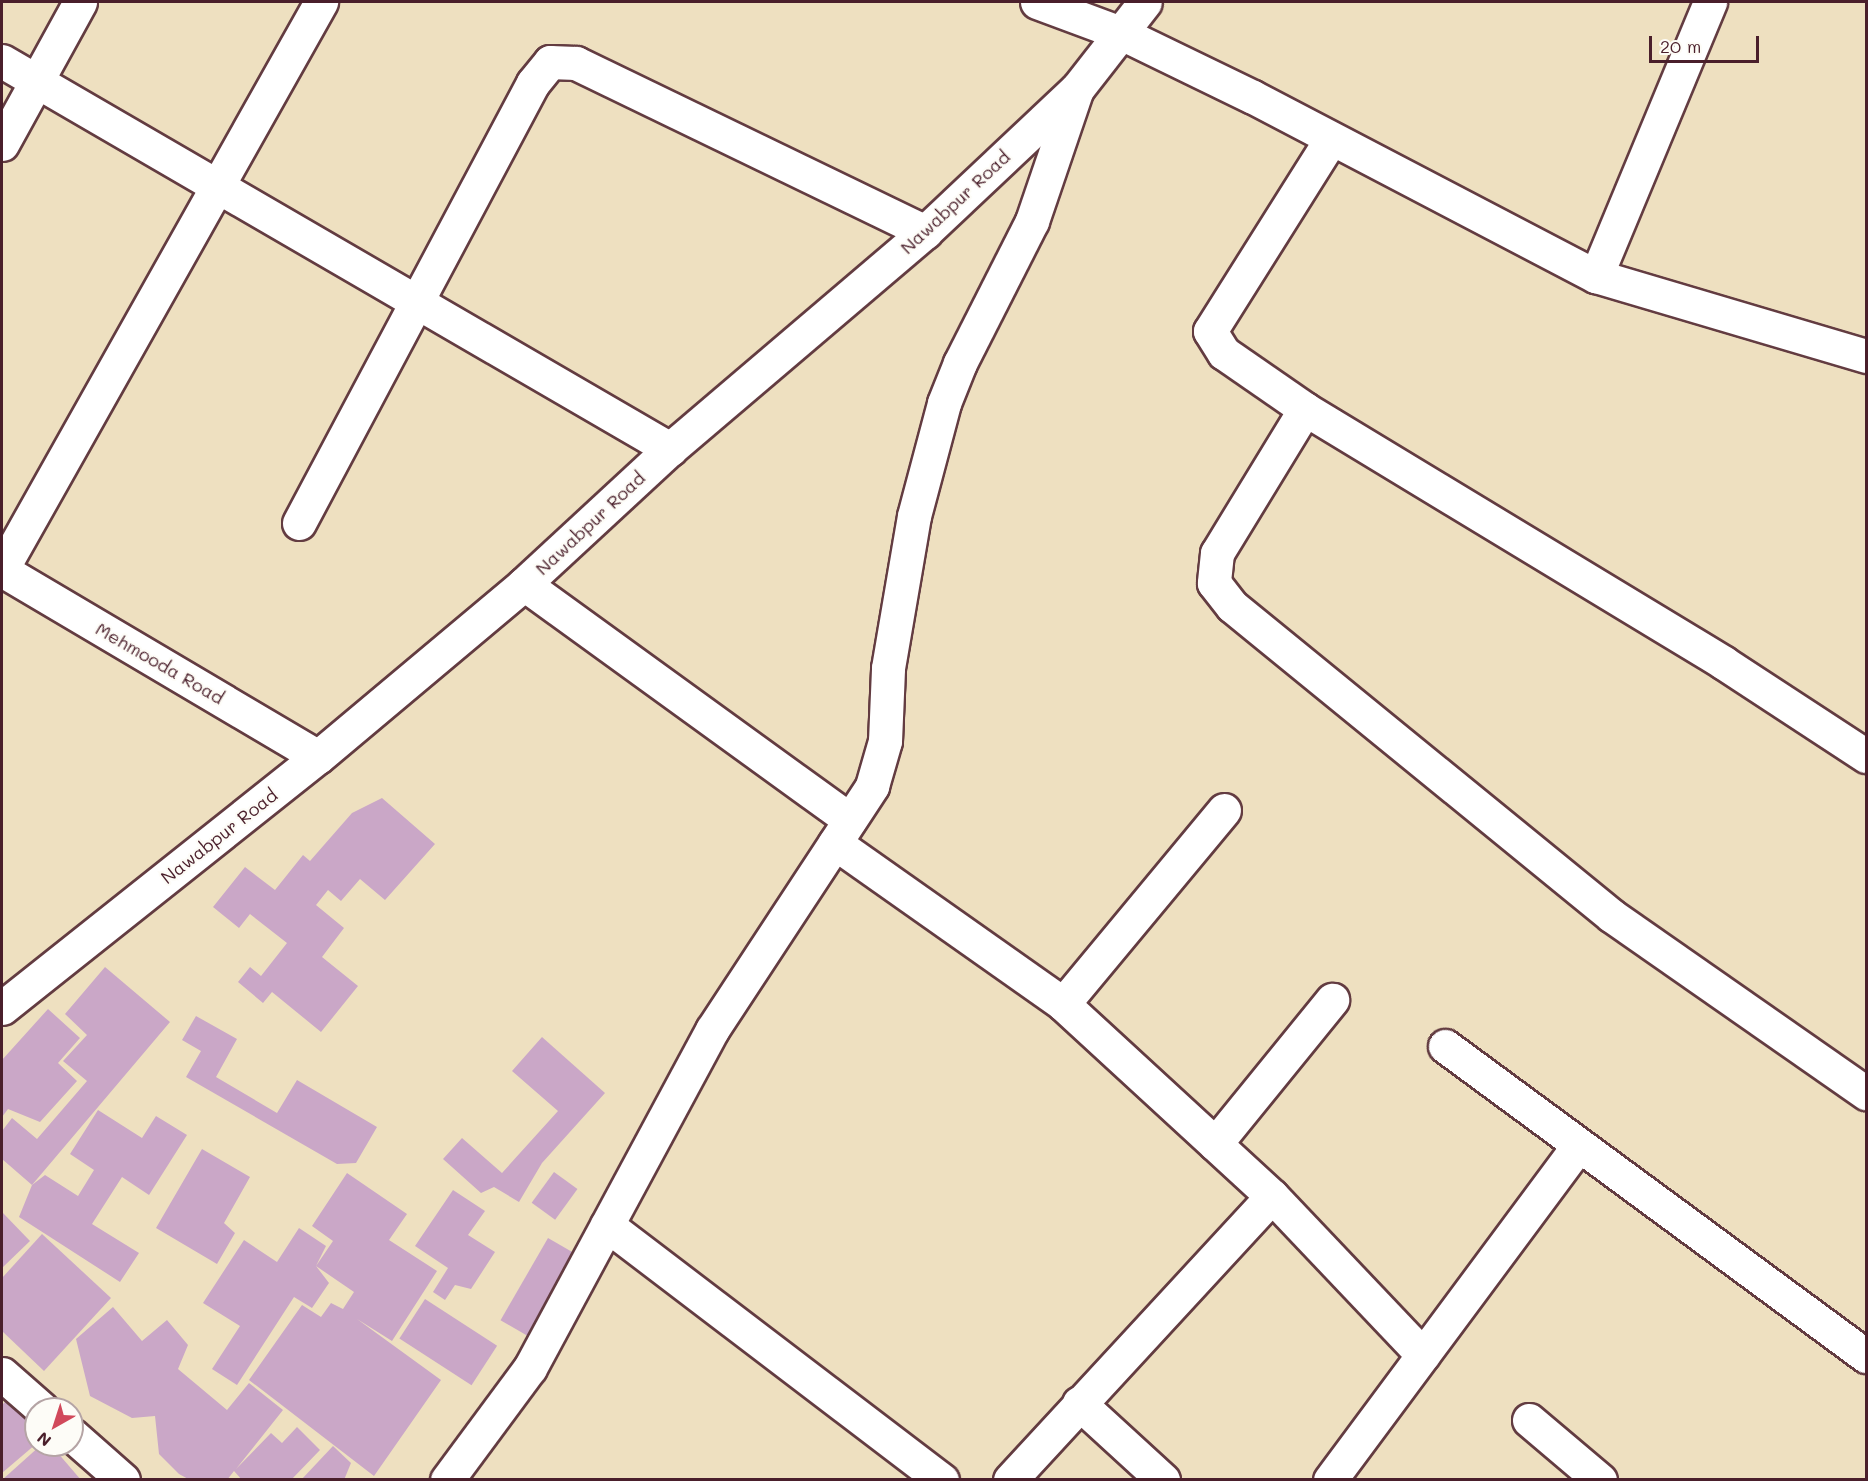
<!DOCTYPE html>
<html>
<head>
<meta charset="utf-8">
<style>
  body { margin:0 }
  #map { position:relative; width:1868px; height:1481px; overflow:hidden; background:#eee0c0; font-family:Mali,sans-serif }
  div>[style] { position:absolute }
  .building>* { inset:0; background:#caa7c7; transform-origin:0 0 }
  .roads { filter:drop-shadow(2px 0 #633c41) drop-shadow(-2px 0 #633c41) drop-shadow(0 2px #633c41) drop-shadow(0 -2px #633c41) }
  .minor>* { height:33px; margin:-16.5px; padding:0 16.5px; transform-origin:16.5px; border-radius:16.5px; background:#fff }
  span { translate:-50% -50%; white-space:nowrap; text-align:center; line-height:1.15; -webkit-text-stroke:4.5px #fdfcf7; paint-order:stroke }
  .street-label { font-size:18px; color:#4a1f2b }
  .frame { position:absolute; inset:0; border:3px solid #4a1f2b; pointer-events:none }
  .north { position:absolute; left:24px; top:1397px; width:60px; height:60px; box-sizing:border-box; background:#fdfcf7; border:2px solid #b5a4a5; border-radius:50%; rotate:219deg; font-size:16px; font-weight:700; line-height:24px; text-align:center; color:#4a1f2b }
  .north::after { content:''; display:block; margin:auto; width:21px; height:27px; background:#d1495b; clip-path:polygon(50% 0,100% 100%,50% 72%,0 100%) }
  .scale { position:absolute; left:1649px; top:36px; width:110px; height:27px; box-sizing:border-box; border:3px solid #4a1f2b; border-top:0; padding-left:8px; font-size:18px; line-height:21px; white-space:nowrap; color:#4a1f2b; -webkit-text-stroke:4px #fdfcf7; paint-order:stroke }
</style>
</head>
<body>
<div id="map">
  <div class="building">
    <div style="clip-path:polygon(382px 798px,435px 844px,385px 900px,360px 879px,341px 901px,328px 890px,316px 905px,344px 928px,322px 957px,358px 986px,321px 1032px,272px 992px,263px 1003px,238px 982px,250px 967px,261px 976px,287px 943px,250px 914px,239px 928px,213px 907px,245px 867px,275px 890px,303px 855px,310px 861px,352px 813px)"></div>
    <div style="clip-path:polygon(105px 967px,170px 1022px,32px 1185px,2px 1159px,2px 1131px,12px 1118px,37px 1139px,87px 1081px,63px 1061px,87px 1035px,65px 1014px)"></div>
    <div style="clip-path:polygon(48px 1009px,80px 1038px,58px 1063px,77px 1081px,40px 1122px,8px 1109px,2px 1117px,2px 1060px)"></div>
    <div style="clip-path:polygon(196px 1016px,237px 1039px,216px 1077px,277px 1113px,297px 1080px,377px 1127px,356px 1163px,337px 1164px,186px 1077px,201px 1051px,182px 1040px)"></div>
    <div style="clip-path:polygon(542px 1037px,605px 1093px,542px 1163px,519px 1202px,494px 1187px,481px 1193px,443px 1159px,462px 1138px,502px 1173px,558px 1111px,512px 1071px)"></div>
    <div style="clip-path:polygon(98px 1110px,142px 1138px,156px 1116px,187px 1135px,149px 1195px,122px 1177px,92px 1224px,139px 1253px,120px 1282px,19px 1217px,32px 1185px,45px 1175px,78px 1196px,94px 1170px,70px 1154px)"></div>
    <div style="clip-path:polygon(202px 1149px,250px 1177px,224px 1223px,235px 1233px,217px 1264px,156px 1228px)"></div>
    <div style="left:554px;top:1172px;width:29px;height:38px;rotate:36deg"></div>
    <div style="clip-path:polygon(347px 1173px,407px 1214px,389px 1240px,437px 1271px,392px 1341px,357px 1319px,441px 1380px,374px 1476px,249px 1380px,302px 1305px,321px 1317px,331px 1303px,343px 1309px,354px 1292px,316px 1266px,329px 1283px,312px 1308px,294px 1297px,237px 1385px,212px 1369px,240px 1326px,203px 1303px,244px 1240px,277px 1262px,299px 1228px,326px 1246px,316px 1266px,333px 1241px,312px 1226px)"></div>
    <div style="clip-path:polygon(453px 1190px,485px 1211px,468px 1235px,495px 1252px,471px 1289px,455px 1285px,445px 1300px,433px 1292px,448px 1268px,415px 1246px)"></div>
    <div style="clip-path:polygon(2px 1212px,30px 1241px,2px 1268px)"></div>
    <div style="clip-path:polygon(42px 1234px,111px 1298px,44px 1371px,2px 1331px,2px 1278px)"></div>
    <div style="left:548px;top:1238px;width:39px;height:95px;rotate:30deg"></div>
    <div style="left:425px;top:1299px;width:86px;height:47px;rotate:33deg"></div>
    <div style="clip-path:polygon(113px 1307px,142px 1341px,167px 1320px,188px 1345px,178px 1369px,227px 1410px,249px 1383px,283px 1410px,236px 1469px,271px 1433px,282px 1443px,297px 1427px,320px 1450px,291px 1480px,242px 1480px,234px 1471px,227px 1480px,190px 1480px,179px 1474px,159px 1454px,155px 1416px,132px 1418px,90px 1396px,76px 1339px)"></div>
    <div style="clip-path:polygon(10px 1397px,36px 1427px,36px 1444px,2px 1473px,2px 1405px)"></div>
    <div style="clip-path:polygon(41px 1445px,51px 1445px,81px 1480px,2px 1480px)"></div>
    <div style="clip-path:polygon(333px 1446px,351px 1463px,344px 1480px,301px 1480px)"></div>
  </div>
  <div class="roads">
    <div class="minor">
      <div style="left:1037px;top:2px;width:92px;rotate:20.4deg"></div>
      <div style="left:1123px;top:34px;width:144px;rotate:25.9deg"></div>
      <div style="left:1253px;top:97px;width:387px;rotate:27.6deg"></div>
      <div style="left:1596px;top:276px;width:282px;rotate:16.5deg"></div>
      <div style="left:2px;top:61px;width:773px;rotate:30.15deg"></div>
      <div style="left:1331px;top:139px;width:227px;rotate:122.2deg"></div>
      <div style="left:1210px;top:331px;width:26px;rotate:58deg"></div>
      <div style="left:1224px;top:353px;width:98px;rotate:34.7deg"></div>
      <div style="left:1305px;top:409px;width:490px;rotate:31.2deg"></div>
      <div style="left:1724px;top:663px;width:170px;rotate:33.2deg"></div>
      <div style="left:2px;top:144px;width:162px;rotate:-61.2deg"></div>
      <div style="left:1596px;top:276px;width:297px;rotate:-67.4deg"></div>
      <div style="left:1305px;top:409px;width:169px;rotate:121.4deg"></div>
      <div style="left:1217px;top:553px;width:30px;rotate:96deg"></div>
      <div style="left:1214px;top:583px;width:29px;rotate:52deg"></div>
      <div style="left:1232px;top:606px;width:490px;rotate:39.2deg"></div>
      <div style="left:1612px;top:916px;width:310px;rotate:34.9deg"></div>
      <div style="left:299px;top:523px;width:498px;rotate:-62deg"></div>
      <div style="left:533px;top:83px;width:27px;rotate:-51deg"></div>
      <div style="left:550px;top:62px;width:26px;rotate:2deg"></div>
      <div style="left:576px;top:63px;width:388px;rotate:25.8deg"></div>
      <div style="left:2px;top:569px;width:651px;rotate:-60.64deg"></div>
      <div style="left:2px;top:570px;width:367px;rotate:30.6deg"></div>
      <div style="left:524px;top:584px;width:402px;rotate:35.9deg"></div>
      <div style="left:835px;top:843px;width:279px;rotate:35.2deg"></div>
      <div style="left:1063px;top:1004px;width:284px;rotate:42.6deg"></div>
      <div style="left:1272px;top:1196px;width:219px;rotate:46.5deg"></div>
      <div style="left:1063px;top:1004px;width:252px;rotate:-50.3deg"></div>
      <div style="left:2px;top:1008px;width:404px;rotate:-38.5deg"></div>
      <div style="left:318px;top:757px;width:269px;rotate:-40deg"></div>
      <div style="left:524px;top:584px;width:199px;rotate:-42.8deg"></div>
      <div style="left:670px;top:449px;width:335px;rotate:-40.4deg"></div>
      <div style="left:925px;top:232px;width:209px;rotate:-43.3deg"></div>
      <div style="left:1077px;top:89px;width:110px;rotate:-52deg"></div>
      <div style="left:1445px;top:1046px;width:523px;rotate:36.37deg"></div>
      <div style="left:1215px;top:1144px;width:186px;rotate:-50.9deg"></div>
      <div style="left:607px;top:1225px;width:421px;rotate:37.3deg"></div>
      <div style="left:2px;top:1374px;width:53px;rotate:41.2deg"></div>
      <div style="left:1079px;top:1403px;width:114px;rotate:42.5deg"></div>
      <div style="left:1529px;top:1420px;width:93px;rotate:40.2deg"></div>
      <div style="left:72px;top:1435px;width:68px;rotate:41.4deg"></div>
      <div style="left:447px;top:1480px;width:139px;rotate:-53.5deg"></div>
      <div style="left:530px;top:1368px;width:384px;rotate:-61.7deg"></div>
      <div style="left:712px;top:1030px;width:292px;rotate:-56.7deg"></div>
      <div style="left:872px;top:786px;width:47px;rotate:-73.9deg"></div>
      <div style="left:885px;top:741px;width:73px;rotate:-87.6deg"></div>
      <div style="left:888px;top:668px;width:154px;rotate:-80.3deg"></div>
      <div style="left:914px;top:516px;width:117px;rotate:-75.1deg"></div>
      <div style="left:944px;top:403px;width:43px;rotate:-68.2deg"></div>
      <div style="left:960px;top:363px;width:159px;rotate:-63.1deg"></div>
      <div style="left:1032px;top:221px;width:139px;rotate:-71.2deg"></div>
      <div style="left:1010px;top:1480px;width:386px;rotate:-47.3deg"></div>
      <div style="left:1330px;top:1480px;width:417px;rotate:-53.4deg"></div>
    </div>
  </div>
  <div class="street-label">
    <span style="left:955px;top:202px;rotate:-43deg">Nawabpur Road</span>
    <span style="left:590px;top:523px;rotate:-43deg">Nawabpur Road</span>
    <span style="left:160px;top:663px;rotate:30deg">Mehmooda Road</span>
    <span style="left:219px;top:836px;rotate:-38deg">Nawabpur Road</span>
  </div>
  <div class="frame"></div>
  <div class="north">N</div>
  <div class="scale">20 m</div>
</div>
</body>
</html>
